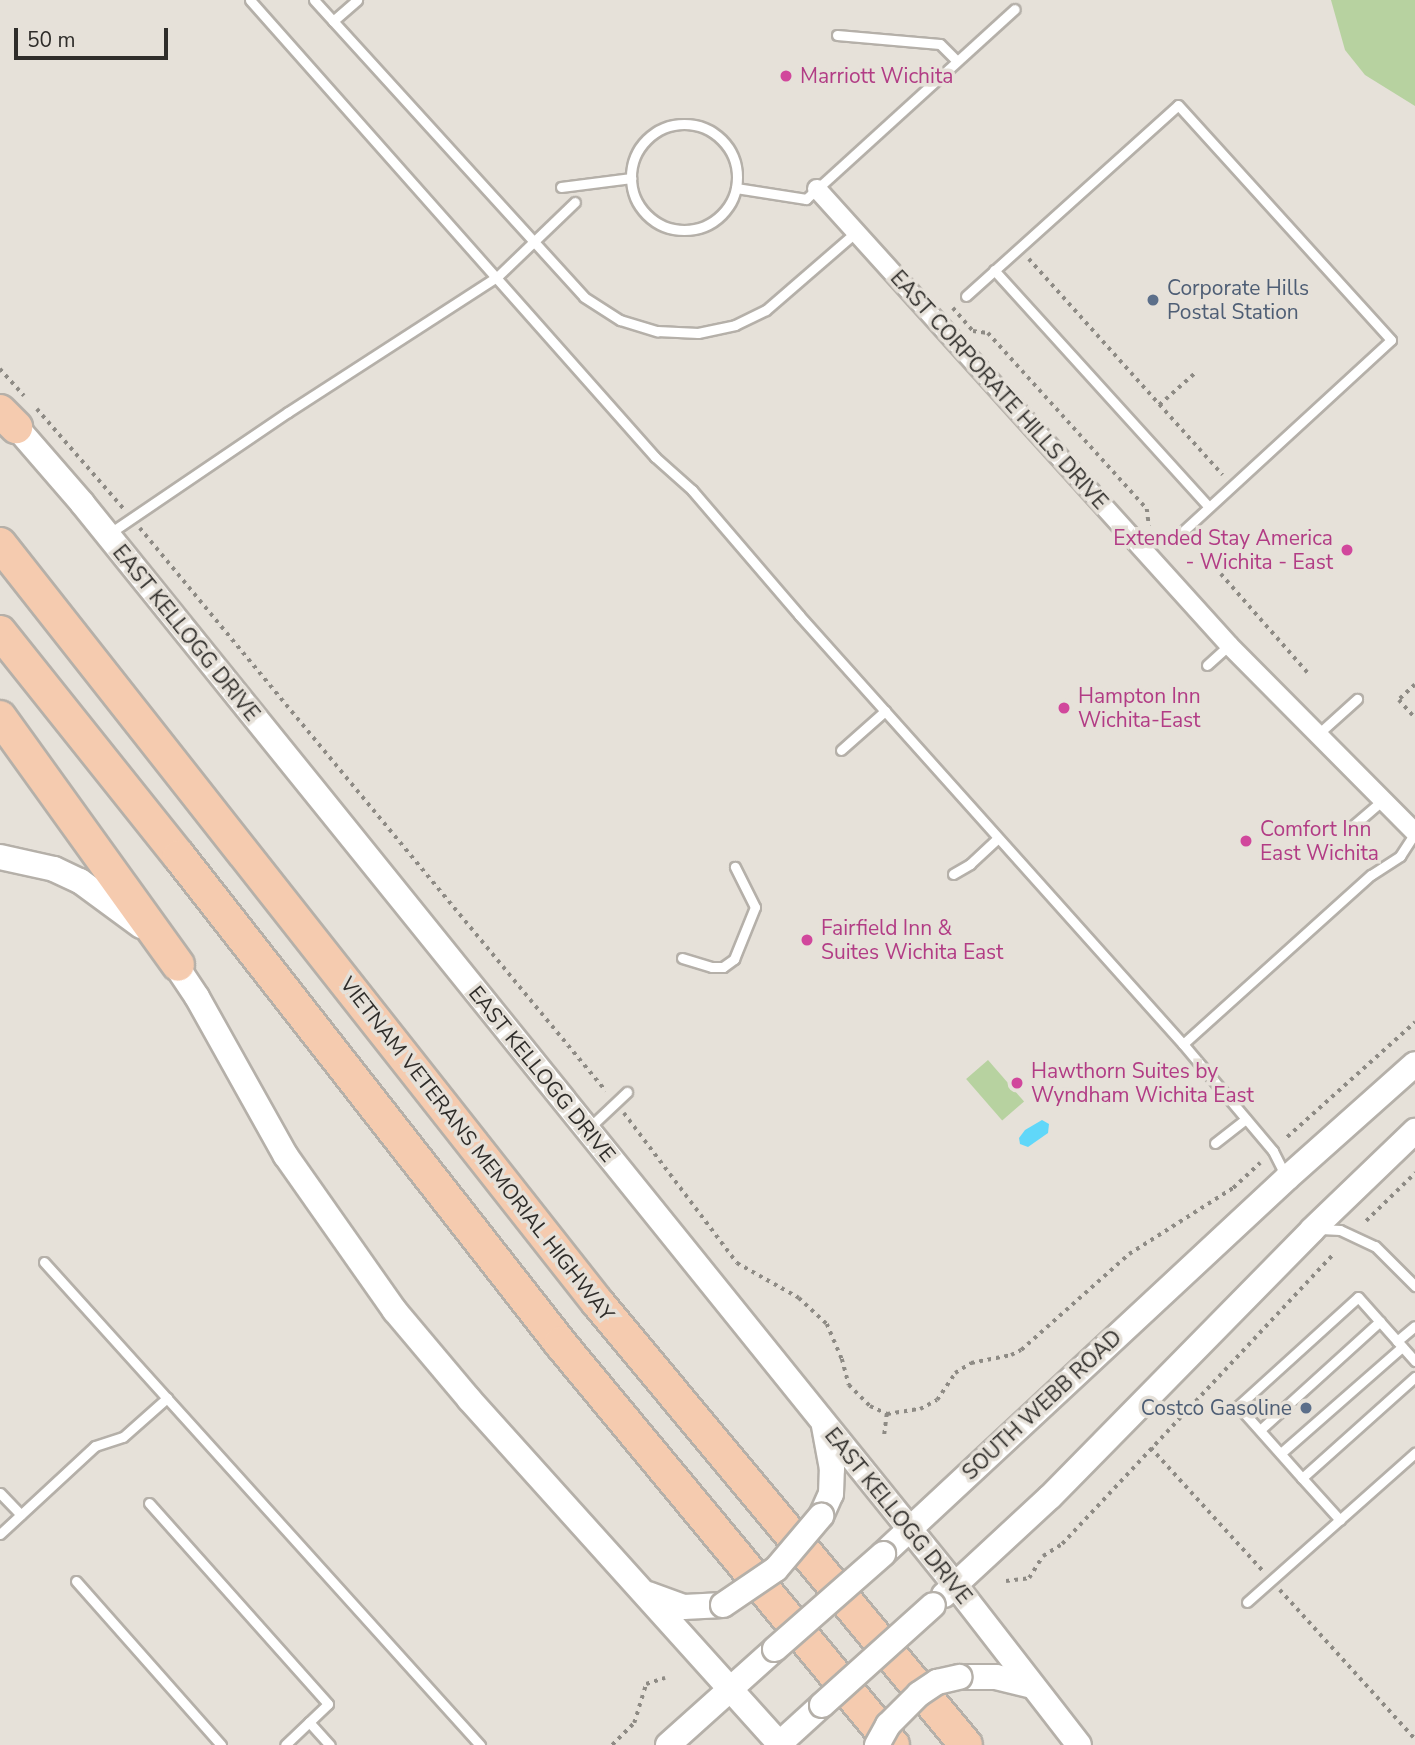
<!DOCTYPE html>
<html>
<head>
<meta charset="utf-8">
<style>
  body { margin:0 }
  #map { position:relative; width:1415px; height:1745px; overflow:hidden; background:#e6e1d9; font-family:"Nunito Sans",sans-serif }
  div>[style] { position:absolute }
  .green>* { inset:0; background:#b7d2a0; transform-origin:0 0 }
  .water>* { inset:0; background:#60d7f9 }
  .path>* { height:3.5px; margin-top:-1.75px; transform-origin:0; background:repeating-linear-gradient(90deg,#8e8b85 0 3.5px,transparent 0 8.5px) }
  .roads { filter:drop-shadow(2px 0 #b5b0a9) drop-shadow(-2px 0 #b5b0a9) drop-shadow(0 2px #b5b0a9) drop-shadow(0 -2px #b5b0a9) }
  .service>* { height:9px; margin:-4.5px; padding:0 4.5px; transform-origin:4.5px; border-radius:4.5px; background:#fff }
  .service>.ring { margin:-4.5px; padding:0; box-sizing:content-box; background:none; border:9px solid #fff; border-radius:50% }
  .minor>* { height:18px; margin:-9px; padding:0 9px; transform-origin:9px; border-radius:9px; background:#fff }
  .secondary>* { height:24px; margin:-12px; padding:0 12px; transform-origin:12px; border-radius:12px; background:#fff }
  .motorway>* { height:32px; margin:-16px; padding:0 16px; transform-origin:16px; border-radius:16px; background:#f5cbaf }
  .bridges { filter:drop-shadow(2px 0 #b5b0a9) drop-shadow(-2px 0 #b5b0a9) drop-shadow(0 2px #b5b0a9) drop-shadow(0 -2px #b5b0a9) }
  .secondary-bridge>* { height:24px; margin:-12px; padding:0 12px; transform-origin:12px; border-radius:12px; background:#fff }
  .dots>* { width:19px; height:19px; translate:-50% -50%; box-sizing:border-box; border:4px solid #e6e1d9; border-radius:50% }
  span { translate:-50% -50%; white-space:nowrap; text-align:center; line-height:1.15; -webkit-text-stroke:7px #e6e1d9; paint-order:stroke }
  .hotel-label { font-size:21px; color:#b23c85 }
  .left { translate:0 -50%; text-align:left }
  .right { translate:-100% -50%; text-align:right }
  .service-label { font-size:21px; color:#4e5e75 }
  .street-label { font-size:21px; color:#2f2d2a }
  .scale { position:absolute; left:14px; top:28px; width:154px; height:32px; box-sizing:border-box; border:4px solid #2f2d2a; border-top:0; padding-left:9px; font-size:21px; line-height:24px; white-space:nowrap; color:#2f2d2a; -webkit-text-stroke:5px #e6e1d9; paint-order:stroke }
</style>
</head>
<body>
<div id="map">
  <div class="green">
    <div style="clip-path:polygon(1331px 0,1415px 0,1415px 106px,1365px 75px,1345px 50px)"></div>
    <div style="left:988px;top:1060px;width:55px;height:29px;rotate:49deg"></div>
  </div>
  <div class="water">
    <div style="clip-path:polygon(1042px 1120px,1049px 1124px,1048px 1133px,1028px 1147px,1020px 1144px,1019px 1138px,1025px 1130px)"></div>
  </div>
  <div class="path">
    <div style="left:1029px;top:259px;width:290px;rotate:48.1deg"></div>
    <div style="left:953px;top:308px;width:30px;rotate:49deg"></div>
    <div style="left:973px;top:331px;width:15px;rotate:8deg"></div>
    <div style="left:988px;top:333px;width:237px;rotate:47.9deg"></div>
    <div style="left:1147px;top:509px;width:17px;rotate:83deg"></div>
    <div style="left:0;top:369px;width:36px;rotate:48deg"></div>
    <div style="left:1159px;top:405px;width:50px;rotate:-41.7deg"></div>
    <div style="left:37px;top:409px;width:133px;rotate:49deg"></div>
    <div style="left:140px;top:528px;width:731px;rotate:50.39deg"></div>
    <div style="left:1221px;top:574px;width:132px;rotate:48.7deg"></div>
    <div style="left:1415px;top:685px;width:22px;rotate:137deg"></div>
    <div style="left:1399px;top:700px;width:24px;rotate:48deg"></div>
    <div style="left:624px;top:1113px;width:188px;rotate:53deg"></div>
    <div style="left:737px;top:1263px;width:71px;rotate:29.4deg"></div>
    <div style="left:799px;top:1298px;width:38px;rotate:43deg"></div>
    <div style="left:827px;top:1324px;width:38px;rotate:67deg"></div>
    <div style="left:842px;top:1359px;width:27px;rotate:75deg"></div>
    <div style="left:849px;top:1385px;width:30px;rotate:45deg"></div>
    <div style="left:870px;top:1406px;width:19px;rotate:25deg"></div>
    <div style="left:887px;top:1414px;width:25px;rotate:97deg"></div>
    <div style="left:1287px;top:1137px;width:172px;rotate:-41.9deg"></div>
    <div style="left:1366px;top:1221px;width:69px;rotate:-44.4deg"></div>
    <div style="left:887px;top:1414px;width:33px;rotate:-9deg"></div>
    <div style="left:920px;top:1409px;width:19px;rotate:-28deg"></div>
    <div style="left:937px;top:1400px;width:32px;rotate:-56deg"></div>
    <div style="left:955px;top:1373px;width:19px;rotate:-32deg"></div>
    <div style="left:971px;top:1363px;width:41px;rotate:-11.3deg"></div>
    <div style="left:1011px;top:1355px;width:11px;rotate:-27deg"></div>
    <div style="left:1021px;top:1350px;width:144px;rotate:-41.6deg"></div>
    <div style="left:1129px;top:1254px;width:123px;rotate:-32.4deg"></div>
    <div style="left:1233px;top:1188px;width:37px;rotate:-43deg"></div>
    <div style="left:1151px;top:1448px;width:166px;rotate:47.7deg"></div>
    <div style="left:1006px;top:1581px;width:23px;rotate:-7deg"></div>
    <div style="left:1029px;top:1578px;width:26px;rotate:-58deg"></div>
    <div style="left:1043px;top:1556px;width:22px;rotate:-32deg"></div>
    <div style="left:1062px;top:1544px;width:396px;rotate:-46.9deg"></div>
    <div style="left:1280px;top:1590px;width:201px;rotate:47.8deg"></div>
    <div style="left:612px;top:1745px;width:31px;rotate:-45deg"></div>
    <div style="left:634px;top:1723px;width:41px;rotate:-72.9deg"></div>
    <div style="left:646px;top:1684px;width:20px;rotate:-18deg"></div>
  </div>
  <div class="roads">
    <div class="service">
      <div style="left:250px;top:0;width:611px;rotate:48.45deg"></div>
      <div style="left:655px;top:457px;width:50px;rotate:41.7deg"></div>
      <div style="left:692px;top:490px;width:165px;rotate:49.4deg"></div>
      <div style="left:799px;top:615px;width:576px;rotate:48.17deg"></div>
      <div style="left:1183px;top:1044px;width:140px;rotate:49.9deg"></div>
      <div style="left:1273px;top:1151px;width:28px;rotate:63deg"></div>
      <div style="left:314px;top:0;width:401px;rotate:47.7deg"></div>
      <div style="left:584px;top:297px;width:43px;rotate:32.6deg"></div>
      <div style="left:620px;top:320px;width:39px;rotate:17deg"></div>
      <div style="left:657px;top:331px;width:41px;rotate:2.8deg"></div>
      <div style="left:698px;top:333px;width:38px;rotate:-12deg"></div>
      <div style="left:735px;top:325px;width:34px;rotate:-26deg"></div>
      <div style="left:766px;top:310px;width:119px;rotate:-40.9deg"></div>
      <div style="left:333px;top:21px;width:32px;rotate:-41deg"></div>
      <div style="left:837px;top:35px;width:103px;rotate:5deg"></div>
      <div style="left:940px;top:44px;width:24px;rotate:45deg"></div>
      <div class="ring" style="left:631px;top:124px;width:97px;height:97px"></div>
      <div style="left:561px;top:187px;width:71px;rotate:-7.3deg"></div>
      <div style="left:736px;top:188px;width:71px;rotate:8.9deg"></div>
      <div style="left:806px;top:199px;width:282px;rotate:-42.3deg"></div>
      <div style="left:994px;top:270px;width:319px;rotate:47.8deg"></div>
      <div style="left:966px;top:296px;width:285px;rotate:-42deg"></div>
      <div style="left:1178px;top:105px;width:317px;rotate:47.8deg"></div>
      <div style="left:1391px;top:340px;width:285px;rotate:137.4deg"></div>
      <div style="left:110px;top:533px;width:215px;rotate:-34.2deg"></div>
      <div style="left:288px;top:412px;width:249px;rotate:-32.9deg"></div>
      <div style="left:497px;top:277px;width:108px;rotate:-43.9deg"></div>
      <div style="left:1207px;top:665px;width:30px;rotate:-42deg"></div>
      <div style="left:1317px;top:735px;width:54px;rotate:-42deg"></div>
      <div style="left:841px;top:750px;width:59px;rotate:-41.6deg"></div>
      <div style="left:1348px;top:830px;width:48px;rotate:-40.7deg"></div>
      <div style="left:953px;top:874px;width:20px;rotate:-30deg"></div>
      <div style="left:970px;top:864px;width:38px;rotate:-43deg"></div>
      <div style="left:682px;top:958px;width:31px;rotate:17deg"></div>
      <div style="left:712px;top:967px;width:11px"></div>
      <div style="left:723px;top:967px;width:14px;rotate:-36deg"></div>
      <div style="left:734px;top:959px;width:56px;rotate:-68deg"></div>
      <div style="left:755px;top:907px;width:45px;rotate:-116.6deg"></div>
      <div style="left:1183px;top:1044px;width:253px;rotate:-42deg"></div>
      <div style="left:1371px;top:875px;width:35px;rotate:-33deg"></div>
      <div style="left:1400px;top:856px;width:27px;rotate:-57deg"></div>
      <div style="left:590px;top:1127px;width:51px;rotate:-43.4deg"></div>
      <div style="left:1215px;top:1143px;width:39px;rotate:-38deg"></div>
      <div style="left:1321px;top:1229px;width:19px;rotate:3deg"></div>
      <div style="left:1340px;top:1230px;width:38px;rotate:25deg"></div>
      <div style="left:1375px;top:1246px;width:57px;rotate:45deg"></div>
      <div style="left:44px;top:1262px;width:651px;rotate:47.93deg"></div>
      <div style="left:1397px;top:1341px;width:23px;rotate:-40deg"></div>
      <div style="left:1260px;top:1430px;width:162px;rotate:-42.2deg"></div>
      <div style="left:1281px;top:1453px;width:161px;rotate:-41.2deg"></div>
      <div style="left:1302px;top:1478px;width:96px;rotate:-131.6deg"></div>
      <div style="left:1238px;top:1406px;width:162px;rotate:-42.2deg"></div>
      <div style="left:1358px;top:1297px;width:86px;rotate:48.3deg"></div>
      <div style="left:0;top:1493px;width:30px;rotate:46deg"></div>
      <div style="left:149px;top:1503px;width:269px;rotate:48.3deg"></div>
      <div style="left:328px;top:1704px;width:59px;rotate:136.4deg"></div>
      <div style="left:1340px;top:1520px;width:57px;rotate:-132.1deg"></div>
      <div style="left:1302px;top:1478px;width:152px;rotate:-41.8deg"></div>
      <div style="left:0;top:1534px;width:129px;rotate:-42.8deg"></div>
      <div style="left:95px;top:1446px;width:29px;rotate:-18deg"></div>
      <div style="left:123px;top:1437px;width:59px;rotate:-41.6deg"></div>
      <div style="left:76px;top:1581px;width:219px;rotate:48.5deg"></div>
      <div style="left:1247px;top:1602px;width:225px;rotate:-41.6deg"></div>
      <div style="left:309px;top:1722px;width:31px;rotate:48deg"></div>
    </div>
    <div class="minor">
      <div style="left:817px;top:189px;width:615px;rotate:47.9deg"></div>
      <div style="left:1229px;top:645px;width:264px;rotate:45.2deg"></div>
    </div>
    <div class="secondary">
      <div style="left:5px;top:414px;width:118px;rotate:49.1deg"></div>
      <div style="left:82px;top:503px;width:1390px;rotate:51.1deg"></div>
      <div style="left:955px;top:1585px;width:202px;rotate:52.2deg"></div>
      <div style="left:0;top:857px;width:55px;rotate:12.5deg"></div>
      <div style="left:54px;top:869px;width:29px;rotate:25deg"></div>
      <div style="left:80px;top:881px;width:76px;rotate:36.4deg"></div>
      <div style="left:167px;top:952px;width:54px;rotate:56.3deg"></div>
      <div style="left:197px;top:997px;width:182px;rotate:60.8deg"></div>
      <div style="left:286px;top:1156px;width:189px;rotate:54.9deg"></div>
      <div style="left:395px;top:1311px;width:115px;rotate:49.9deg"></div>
      <div style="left:469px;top:1399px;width:465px;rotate:48deg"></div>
      <div style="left:821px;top:1516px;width:24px;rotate:-66deg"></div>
      <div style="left:831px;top:1494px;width:25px;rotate:-88deg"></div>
      <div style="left:832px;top:1469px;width:44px;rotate:-100.5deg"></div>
      <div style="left:883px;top:1554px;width:552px;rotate:-42.94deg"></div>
      <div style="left:1287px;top:1178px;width:171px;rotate:-41.7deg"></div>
      <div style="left:648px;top:1594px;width:38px;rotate:20deg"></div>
      <div style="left:684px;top:1607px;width:39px;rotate:-3deg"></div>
      <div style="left:944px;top:1595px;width:144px;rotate:-42.8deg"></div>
      <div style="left:1050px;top:1497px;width:374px;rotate:-45.5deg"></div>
      <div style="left:1312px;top:1230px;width:143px;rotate:-43.9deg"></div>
      <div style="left:959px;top:1677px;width:37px"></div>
      <div style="left:996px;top:1677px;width:37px;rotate:14deg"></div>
      <div style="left:668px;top:1745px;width:144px;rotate:-41.9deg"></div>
      <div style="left:778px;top:1745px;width:59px;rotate:-42.3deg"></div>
    </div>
    <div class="motorway">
      <div style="left:0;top:411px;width:23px;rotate:45deg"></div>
      <div style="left:0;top:544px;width:966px;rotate:51.77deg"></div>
      <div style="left:598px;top:1303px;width:575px;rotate:50.22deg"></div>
      <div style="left:0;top:632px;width:287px;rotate:51.4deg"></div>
      <div style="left:179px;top:856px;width:618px;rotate:51.96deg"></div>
      <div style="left:560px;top:1343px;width:522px;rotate:50.36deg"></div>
      <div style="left:0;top:717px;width:305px;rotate:54.3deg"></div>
    </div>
  </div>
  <div class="bridges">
    <div class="secondary-bridge">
      <div style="left:723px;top:1605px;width:64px;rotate:-34.2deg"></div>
      <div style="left:776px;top:1569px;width:70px;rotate:-49.7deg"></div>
      <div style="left:775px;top:1649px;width:144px;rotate:-41.3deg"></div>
      <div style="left:822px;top:1705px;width:149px;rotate:-42deg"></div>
      <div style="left:877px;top:1745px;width:23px;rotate:-61deg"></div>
      <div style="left:888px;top:1725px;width:44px;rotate:-45deg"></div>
      <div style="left:919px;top:1694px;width:22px;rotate:-34deg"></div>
      <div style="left:937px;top:1682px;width:23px;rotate:-13deg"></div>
    </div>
  </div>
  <div class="dots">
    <div style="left:786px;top:76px;background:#d1479c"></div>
    <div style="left:1153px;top:300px;background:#5c6f8a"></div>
    <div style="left:1347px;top:550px;background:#d1479c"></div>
    <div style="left:1064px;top:708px;background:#d1479c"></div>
    <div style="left:1246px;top:841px;background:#d1479c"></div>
    <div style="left:807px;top:940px;background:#d1479c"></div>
    <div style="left:1017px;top:1083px;background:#d1479c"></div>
    <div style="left:1306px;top:1408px;background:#5c6f8a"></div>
  </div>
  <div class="hotel-label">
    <span class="left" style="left:800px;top:76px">Marriott Wichita</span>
    <span class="right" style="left:1333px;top:550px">Extended Stay America<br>- Wichita - East</span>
    <span class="left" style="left:1078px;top:708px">Hampton Inn<br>Wichita-East</span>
    <span class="left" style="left:1260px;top:841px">Comfort Inn<br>East Wichita</span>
    <span class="left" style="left:821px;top:940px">Fairfield Inn &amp;<br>Suites Wichita East</span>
    <span class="left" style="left:1031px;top:1083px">Hawthorn Suites by<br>Wyndham Wichita East</span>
  </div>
  <div class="service-label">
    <span class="left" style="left:1167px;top:300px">Corporate Hills<br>Postal Station</span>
    <span class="right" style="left:1292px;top:1408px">Costco Gasoline</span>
  </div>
  <div class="street-label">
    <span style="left:999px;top:390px;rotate:48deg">EAST CORPORATE HILLS DRIVE</span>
    <span style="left:186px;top:633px;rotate:51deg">EAST KELLOGG DRIVE</span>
    <span style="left:542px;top:1074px;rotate:51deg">EAST KELLOGG DRIVE</span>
    <span style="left:477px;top:1149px;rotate:52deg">VIETNAM VETERANS MEMORIAL HIGHWAY</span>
    <span style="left:1042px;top:1405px;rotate:-43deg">SOUTH WEBB ROAD</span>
    <span style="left:898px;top:1516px;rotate:51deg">EAST KELLOGG DRIVE</span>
  </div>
  <div class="scale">50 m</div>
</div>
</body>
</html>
